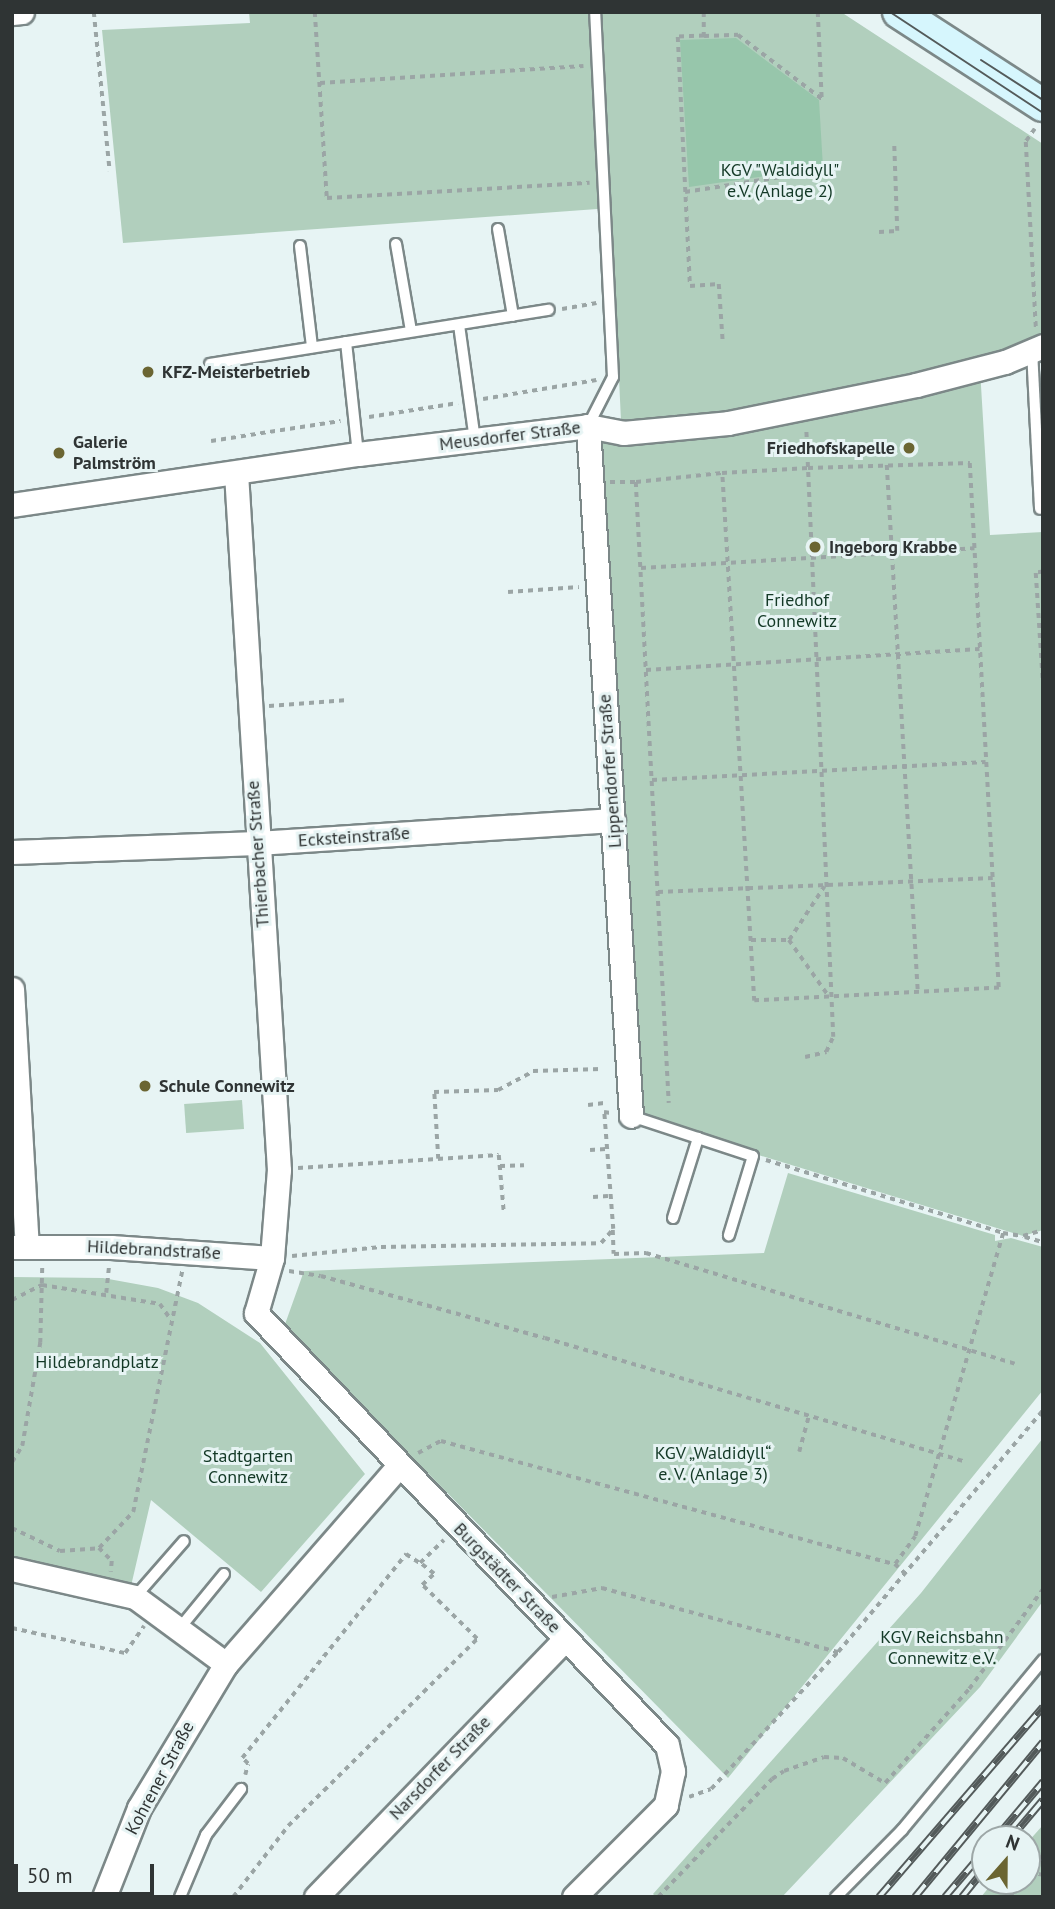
<!DOCTYPE html>
<html>
<head>
<meta charset="utf-8">
<style>
  body { margin:0 }
  #map { position:relative; width:1055px; height:1909px; overflow:hidden; background:#e7f4f4; font-family:"PT Sans",sans-serif }
  div>[style] { position:absolute }
  .green>* { inset:0; background:#b1cfbd; transform-origin:0 0 }
  .forest>* { inset:0; background:#97c6ab }
  .path>* { height:3.5px; margin-top:-1.75px; transform-origin:0; background:repeating-linear-gradient(90deg,#9ba5a5 0 5px,transparent 0 10px) }
  .roads { filter:drop-shadow(2px 0 #7c8888) drop-shadow(-2px 0 #7c8888) drop-shadow(0 2px #7c8888) drop-shadow(0 -2px #7c8888) }
  .service>* { height:10px; margin:-5px; padding:0 5px; transform-origin:5px; border-radius:5px; background:#fff }
  .minor>* { height:23px; margin:-11.5px; padding:0 11.5px; transform-origin:11.5px; border-radius:11.5px; background:#fff }
  .secondary>* { height:32px; margin:-16px; padding:0 16px; transform-origin:16px; border-radius:16px; background:#d6f6fd }
  .tram>* { height:2px; margin:-1px; padding:0 1px; transform-origin:1px; border-radius:1px; background:#535a5a }
  .rail>* { height:8px; margin-top:-4px; transform-origin:0; background:repeating-linear-gradient(90deg,#e7f4f4 0 16px,#535a5a 0 32px); box-sizing:border-box; border-block:2px solid #535a5a }
  .dots>* { width:19px; height:19px; translate:-50% -50%; box-sizing:border-box; border:4px solid #e7f4f4; border-radius:50% }
  span { translate:-50% -50%; white-space:nowrap; text-align:center; line-height:1.15; -webkit-text-stroke:6px #e7f4f4; paint-order:stroke }
  .park-label { font-size:18px; color:#133926 }
  .poi-label { font-size:18px; color:#2f3434; font-weight:700 }
  .left { translate:0 -50%; text-align:left }
  .right { translate:-100% -50%; text-align:right }
  .street-label { font-size:18px; color:#2f3434 }
  .frame { position:absolute; inset:0; border:14px solid #2f3434; pointer-events:none }
  .north { position:absolute; left:971px; top:1825px; width:70px; height:70px; box-sizing:border-box; background:#e7f4f4; border:2px solid #9da7a7; border-radius:50%; rotate:21deg; font-size:19px; font-weight:700; line-height:28px; text-align:center; color:#2f3434 }
  .north::after { content:''; display:block; margin:auto; width:24px; height:32px; background:#6b6532; clip-path:polygon(50% 0,100% 100%,50% 72%,0 100%) }
  .scale { position:absolute; left:14px; top:1864px; width:140px; height:32px; box-sizing:border-box; border:4px solid #2f3434; border-top:0; padding-left:9px; font-size:21px; line-height:24px; white-space:nowrap; color:#2f3434; -webkit-text-stroke:5px #e7f4f4; paint-order:stroke }
</style>
</head>
<body>
<div id="map">
  <div class="green">
    <div style="clip-path:polygon(249px 12px,841px 12px,1043px 144px,1043px 336px,993px 355px,867px 388px,717px 414px,621px 421px,611px 208px,123px 243px,102px 30px,250px 23px)"></div>
    <div style="clip-path:polygon(980px 369px,990px 535px,1043px 532px,1043px 1230px,1023px 1236px,631px 1116px,588px 426px,623px 433px)"></div>
    <div style="left:242px;top:1100px;width:29px;height:58px;rotate:86deg"></div>
    <div style="clip-path:polygon(788px 1173px,995px 1235px,995px 1241px,1011px 1238px,1043px 1247px,1043px 1390px,728px 1778px,284px 1327px,304px 1271px,764px 1253px)"></div>
    <div style="clip-path:polygon(12px 1277px,103px 1278px,158px 1288px,198px 1303px,260px 1343px,365px 1474px,261px 1592px,151px 1500px,131px 1586px,12px 1560px)"></div>
    <div style="clip-path:polygon(1043px 1438px,1043px 1601px,980px 1687px,782px 1897px,656px 1897px,653px 1894px,921px 1593px)"></div>
    <div style="clip-path:polygon(1043px 1825px,1043px 1897px,981px 1897px,994px 1881px,1027px 1881px,1027px 1843px)"></div>
  </div>
  <div class="forest">
    <div style="clip-path:polygon(736px 38px,819px 100px,823px 168px,689px 187px,680px 40px)"></div>
  </div>
  <div class="path">
    <div style="left:94px;top:12px;width:160px;rotate:84.3deg"></div>
    <div style="left:315px;top:12px;width:186px;rotate:86.3deg"></div>
    <div style="left:327px;top:198px;width:263px;rotate:-3.3deg"></div>
    <div style="left:704px;top:12px;width:24px;rotate:90deg"></div>
    <div style="left:704px;top:36px;width:26px;rotate:178deg"></div>
    <div style="left:678px;top:37px;width:249px;rotate:87.2deg"></div>
    <div style="left:690px;top:286px;width:29px;rotate:-4deg"></div>
    <div style="left:719px;top:284px;width:58px;rotate:86.1deg"></div>
    <div style="left:818px;top:12px;width:87px;rotate:87.4deg"></div>
    <div style="left:704px;top:36px;width:34px;rotate:-2deg"></div>
    <div style="left:738px;top:35px;width:106px;rotate:37.3deg"></div>
    <div style="left:320px;top:83px;width:264px;rotate:-3.7deg"></div>
    <div style="left:1035px;top:129px;width:16px;rotate:125deg"></div>
    <div style="left:1026px;top:142px;width:186px;rotate:86.9deg"></div>
    <div style="left:685px;top:192px;width:143px;rotate:-8.9deg"></div>
    <div style="left:879px;top:232px;width:18px;rotate:-3deg"></div>
    <div style="left:897px;top:231px;width:86px;rotate:-92deg"></div>
    <div style="left:562px;top:309px;width:35px;rotate:-10deg"></div>
    <div style="left:483px;top:399px;width:115px;rotate:-9.5deg"></div>
    <div style="left:369px;top:417px;width:90px;rotate:-8.9deg"></div>
    <div style="left:211px;top:441px;width:131px;rotate:-8.8deg"></div>
    <div style="left:887px;top:465px;width:528px;rotate:86.63deg"></div>
    <div style="left:610px;top:482px;width:26px"></div>
    <div style="left:636px;top:482px;width:86px;rotate:-6deg"></div>
    <div style="left:722px;top:473px;width:86px;rotate:-3.3deg"></div>
    <div style="left:808px;top:468px;width:162px;rotate:-1.8deg"></div>
    <div style="left:970px;top:463px;width:526px;rotate:86.84deg"></div>
    <div style="left:999px;top:988px;width:245px;rotate:177deg"></div>
    <div style="left:754px;top:1001px;width:529px;rotate:-93.47deg"></div>
    <div style="left:636px;top:482px;width:622px;rotate:86.96deg"></div>
    <div style="left:641px;top:568px;width:334px;rotate:-3.4deg"></div>
    <div style="left:1043px;top:572px;width:7px;rotate:172deg"></div>
    <div style="left:1036px;top:573px;width:109px;rotate:86.3deg"></div>
    <div style="left:508px;top:592px;width:71px;rotate:-4deg"></div>
    <div style="left:646px;top:670px;width:334px;rotate:-3.6deg"></div>
    <div style="left:269px;top:706px;width:79px;rotate:-4.3deg"></div>
    <div style="left:652px;top:780px;width:334px;rotate:-3.1deg"></div>
    <div style="left:658px;top:892px;width:335px;rotate:-2.4deg"></div>
    <div style="left:751px;top:940px;width:38px"></div>
    <div style="left:789px;top:940px;width:64px;rotate:-56.6deg"></div>
    <div style="left:789px;top:940px;width:67px;rotate:54.7deg"></div>
    <div style="left:805px;top:1057px;width:22px;rotate:-13deg"></div>
    <div style="left:826px;top:1052px;width:17px;rotate:-65deg"></div>
    <div style="left:833px;top:1037px;width:610px;rotate:-92.54deg"></div>
    <div style="left:588px;top:1105px;width:16px;rotate:-7deg"></div>
    <div style="left:590px;top:1150px;width:16px;rotate:-4deg"></div>
    <div style="left:438px;top:1159px;width:67px;rotate:-93.4deg"></div>
    <div style="left:434px;top:1092px;width:64px;rotate:-1.8deg"></div>
    <div style="left:498px;top:1090px;width:40px;rotate:-28deg"></div>
    <div style="left:533px;top:1071px;width:68px;rotate:-1.7deg"></div>
    <div style="left:766px;top:1160px;width:248px;rotate:17.1deg"></div>
    <div style="left:1003px;top:1233px;width:20px;rotate:9deg"></div>
    <div style="left:1023px;top:1236px;width:21px;rotate:-17deg"></div>
    <div style="left:500px;top:1166px;width:24px;rotate:-2deg"></div>
    <div style="left:298px;top:1168px;width:201px;rotate:-3.7deg"></div>
    <div style="left:499px;top:1155px;width:57px;rotate:85deg"></div>
    <div style="left:593px;top:1197px;width:15px;rotate:-4deg"></div>
    <div style="left:613px;top:1230px;width:24px;rotate:88deg"></div>
    <div style="left:614px;top:1254px;width:32px;rotate:-2deg"></div>
    <div style="left:646px;top:1253px;width:385px;rotate:16.7deg"></div>
    <div style="left:1025px;top:1237px;width:19px;rotate:16deg"></div>
    <div style="left:292px;top:1256px;width:89px;rotate:-5.8deg"></div>
    <div style="left:381px;top:1247px;width:220px;rotate:-1deg"></div>
    <div style="left:601px;top:1243px;width:18px;rotate:-49deg"></div>
    <div style="left:613px;top:1229px;width:117px;rotate:-94.4deg"></div>
    <div style="left:604px;top:1112px;width:7px;rotate:8deg"></div>
    <div style="left:289px;top:1271px;width:32px;rotate:9deg"></div>
    <div style="left:321px;top:1276px;width:232px;rotate:15.5deg"></div>
    <div style="left:545px;top:1338px;width:439px;rotate:16.4deg"></div>
    <div style="left:106px;top:1293px;width:27px;rotate:-84deg"></div>
    <div style="left:12px;top:1300px;width:34px;rotate:-27deg"></div>
    <div style="left:42px;top:1285px;width:120px;rotate:9.1deg"></div>
    <div style="left:160px;top:1304px;width:16px;rotate:55deg"></div>
    <div style="left:799px;top:1452px;width:38px;rotate:-75deg"></div>
    <div style="left:418px;top:1453px;width:26px;rotate:-28deg"></div>
    <div style="left:441px;top:1441px;width:470px;rotate:15.2deg"></div>
    <div style="left:895px;top:1564px;width:16px;rotate:43deg"></div>
    <div style="left:12px;top:1462px;width:19px;rotate:-58deg"></div>
    <div style="left:22px;top:1446px;width:105px;rotate:-80.1deg"></div>
    <div style="left:40px;top:1343px;width:78px;rotate:-88.5deg"></div>
    <div style="left:12px;top:1528px;width:53px;rotate:25.6deg"></div>
    <div style="left:60px;top:1551px;width:39px;rotate:-4deg"></div>
    <div style="left:99px;top:1548px;width:50px;rotate:-46.6deg"></div>
    <div style="left:133px;top:1512px;width:246px;rotate:-78.5deg"></div>
    <div style="left:99px;top:1548px;width:18px;rotate:45deg"></div>
    <div style="left:112px;top:1561px;width:11px;rotate:95deg"></div>
    <div style="left:895px;top:1564px;width:34px;rotate:-54deg"></div>
    <div style="left:915px;top:1536px;width:316px;rotate:-73.8deg"></div>
    <div style="left:552px;top:1597px;width:51px;rotate:-10.2deg"></div>
    <div style="left:602px;top:1588px;width:245px;rotate:15.2deg"></div>
    <div style="left:12px;top:1628px;width:116px;rotate:12.5deg"></div>
    <div style="left:125px;top:1653px;width:33px;rotate:-55deg"></div>
    <div style="left:245px;top:1775px;width:11px;rotate:-75deg"></div>
    <div style="left:248px;top:1764px;width:8px;rotate:-135deg"></div>
    <div style="left:242px;top:1758px;width:262px;rotate:-51.2deg"></div>
    <div style="left:406px;top:1554px;width:17px;rotate:33deg"></div>
    <div style="left:420px;top:1563px;width:33px;rotate:-44deg"></div>
    <div style="left:689px;top:1797px;width:23px;rotate:-20deg"></div>
    <div style="left:711px;top:1789px;width:187px;rotate:-47.2deg"></div>
    <div style="left:838px;top:1652px;width:317px;rotate:-49.7deg"></div>
    <div style="left:1029px;top:1872px;width:14px;rotate:12deg"></div>
    <div style="left:1027px;top:1874px;width:25px;rotate:-50deg"></div>
    <div style="left:233px;top:1897px;width:90px;rotate:-52.2deg"></div>
    <div style="left:288px;top:1826px;width:266px;rotate:-44.7deg"></div>
    <div style="left:477px;top:1639px;width:77px;rotate:-135.5deg"></div>
    <div style="left:422px;top:1585px;width:16px;rotate:-43deg"></div>
    <div style="left:434px;top:1574px;width:18px;rotate:-142deg"></div>
    <div style="left:658px;top:1897px;width:164px;rotate:-46deg"></div>
    <div style="left:772px;top:1779px;width:14px;rotate:-34deg"></div>
    <div style="left:784px;top:1771px;width:42px;rotate:-19.3deg"></div>
    <div style="left:824px;top:1757px;width:19px;rotate:3deg"></div>
    <div style="left:843px;top:1758px;width:49px;rotate:30.8deg"></div>
    <div style="left:885px;top:1783px;width:126px;rotate:-48.2deg"></div>
    <div style="left:969px;top:1689px;width:124px;rotate:-53.5deg"></div>
    <div style="left:1009px;top:1897px;width:21px;rotate:-51deg"></div>
  </div>
  <div class="roads">
    <div class="service">
      <div style="left:498px;top:229px;width:88px;rotate:80.2deg"></div>
      <div style="left:396px;top:244px;width:88px;rotate:80.2deg"></div>
      <div style="left:300px;top:246px;width:102px;rotate:83.2deg"></div>
      <div style="left:459px;top:325px;width:116px;rotate:82.1deg"></div>
      <div style="left:346px;top:342px;width:113px;rotate:83.9deg"></div>
      <div style="left:1032px;top:350px;width:159px;rotate:87.1deg"></div>
      <div style="left:210px;top:364px;width:343px;rotate:-9.1deg"></div>
      <div style="left:588px;top:426px;width:55px;rotate:-63deg"></div>
      <div style="left:613px;top:377px;width:365px;rotate:-92.8deg"></div>
      <div style="left:631px;top:1116px;width:128px;rotate:18.2deg"></div>
      <div style="left:753px;top:1156px;width:83px;rotate:106.9deg"></div>
      <div style="left:673px;top:1218px;width:84px;rotate:-72.6deg"></div>
      <div style="left:135px;top:1597px;width:74px;rotate:-48.8deg"></div>
      <div style="left:179px;top:1629px;width:71px;rotate:-50.7deg"></div>
      <div style="left:180px;top:1897px;width:67px;rotate:-67.2deg"></div>
      <div style="left:206px;top:1835px;width:58px;rotate:-52.7deg"></div>
      <div style="left:836px;top:1897px;width:94px;rotate:-45.4deg"></div>
      <div style="left:902px;top:1830px;width:221px;rotate:-50.3deg"></div>
    </div>
    <div class="minor">
      <div style="left:12px;top:13px;width:10px;rotate:-6deg"></div>
      <div style="left:588px;top:426px;width:691px;rotate:86.43deg"></div>
      <div style="left:12px;top:505px;width:350px;rotate:-8.4deg"></div>
      <div style="left:358px;top:454px;width:232px;rotate:-6.9deg"></div>
      <div style="left:588px;top:426px;width:36px;rotate:11deg"></div>
      <div style="left:623px;top:433px;width:105px;rotate:-5.4deg"></div>
      <div style="left:728px;top:423px;width:192px;rotate:-11.4deg"></div>
      <div style="left:916px;top:385px;width:92px;rotate:-14.5deg"></div>
      <div style="left:1005px;top:362px;width:41px;rotate:-22.8deg"></div>
      <div style="left:12px;top:852px;width:245px;rotate:-2.1deg"></div>
      <div style="left:257px;top:843px;width:357px;rotate:-3.7deg"></div>
      <div style="left:12px;top:989px;width:258px;rotate:86.7deg"></div>
      <div style="left:12px;top:1247px;width:99px"></div>
      <div style="left:111px;top:1247px;width:161px;rotate:3.9deg"></div>
      <div style="left:272px;top:1258px;width:88px;rotate:-85.5deg"></div>
      <div style="left:279px;top:1170px;width:698px;rotate:-93.53deg"></div>
      <div style="left:272px;top:1258px;width:57px;rotate:106.2deg"></div>
      <div style="left:256px;top:1313px;width:596px;rotate:46.43deg"></div>
      <div style="left:667px;top:1745px;width:27px;rotate:77deg"></div>
      <div style="left:673px;top:1771px;width:35px;rotate:102deg"></div>
      <div style="left:666px;top:1805px;width:130px;rotate:135deg"></div>
      <div style="left:12px;top:1569px;width:126px;rotate:12.8deg"></div>
      <div style="left:135px;top:1597px;width:113px;rotate:36.4deg"></div>
      <div style="left:104px;top:1897px;width:96px;rotate:-68.5deg"></div>
      <div style="left:139px;top:1808px;width:168px;rotate:-58.9deg"></div>
      <div style="left:226px;top:1664px;width:263px;rotate:-48.9deg"></div>
      <div style="left:316px;top:1897px;width:359px;rotate:-46deg"></div>
    </div>
    <div class="secondary">
      <div style="left:899px;top:12px;width:171px;rotate:32.9deg"></div>
    </div>
  </div>
  <div class="tram">
    <div style="left:890px;top:12px;width:183px;rotate:33.4deg"></div>
    <div style="left:981px;top:60px;width:74px;rotate:32.8deg"></div>
  </div>
  <div class="rail">
    <div style="left:995px;top:1839px;width:75px;rotate:-49.9deg"></div>
    <div style="left:1010px;top:1839px;width:51px;rotate:-49.8deg"></div>
    <div style="left:879px;top:1897px;width:251px;rotate:-49.2deg"></div>
    <div style="left:915px;top:1897px;width:201px;rotate:-50.4deg"></div>
    <div style="left:945px;top:1897px;width:62px;rotate:-49.6deg"></div>
    <div style="left:962px;top:1897px;width:36px;rotate:-51deg"></div>
  </div>
  <div class="dots">
    <div style="left:148px;top:372px;background:#6b6532"></div>
    <div style="left:909px;top:448px;background:#6b6532"></div>
    <div style="left:59px;top:453px;background:#6b6532"></div>
    <div style="left:815px;top:547px;background:#6b6532"></div>
    <div style="left:145px;top:1086px;background:#6b6532"></div>
  </div>
  <div class="park-label">
    <span style="left:780px;top:181px">KGV "Waldidyll"<br>e.V. (Anlage 2)</span>
    <span style="left:797px;top:611px">Friedhof<br>Connewitz</span>
    <span style="left:97px;top:1362px">Hildebrandplatz</span>
    <span style="left:713px;top:1464px">KGV „Waldidyll“<br>e. V. (Anlage 3)</span>
    <span style="left:248px;top:1467px">Stadtgarten<br>Connewitz</span>
    <span style="left:942px;top:1648px">KGV Reichsbahn<br>Connewitz e.V.</span>
  </div>
  <div class="poi-label">
    <span class="left" style="left:162px;top:372px">KFZ-Meisterbetrieb</span>
    <span class="left" style="left:73px;top:453px">Galerie<br>Palmström</span>
    <span class="right" style="left:895px;top:448px">Friedhofskapelle</span>
    <span class="left" style="left:829px;top:547px">Ingeborg Krabbe</span>
    <span class="left" style="left:159px;top:1086px">Schule Connewitz</span>
  </div>
  <div class="street-label">
    <span style="left:510px;top:436px;rotate:-7deg">Meusdorfer Straße</span>
    <span style="left:610px;top:771px;rotate:-94deg">Lippendorfer Straße</span>
    <span style="left:354px;top:837px;rotate:-4deg">Ecksteinstraße</span>
    <span style="left:258px;top:854px;rotate:-94deg">Thierbacher Straße</span>
    <span style="left:154px;top:1250px;rotate:3deg">Hildebrandstraße</span>
    <span style="left:507px;top:1578px;rotate:46deg">Burgstädter Straße</span>
    <span style="left:440px;top:1768px;rotate:-46deg">Narsdorfer Straße</span>
    <span style="left:160px;top:1778px;rotate:-62deg">Kohrener Straße</span>
  </div>
  <div class="frame"></div>
  <div class="north">N</div>
  <div class="scale">50 m</div>
</div>
</body>
</html>
